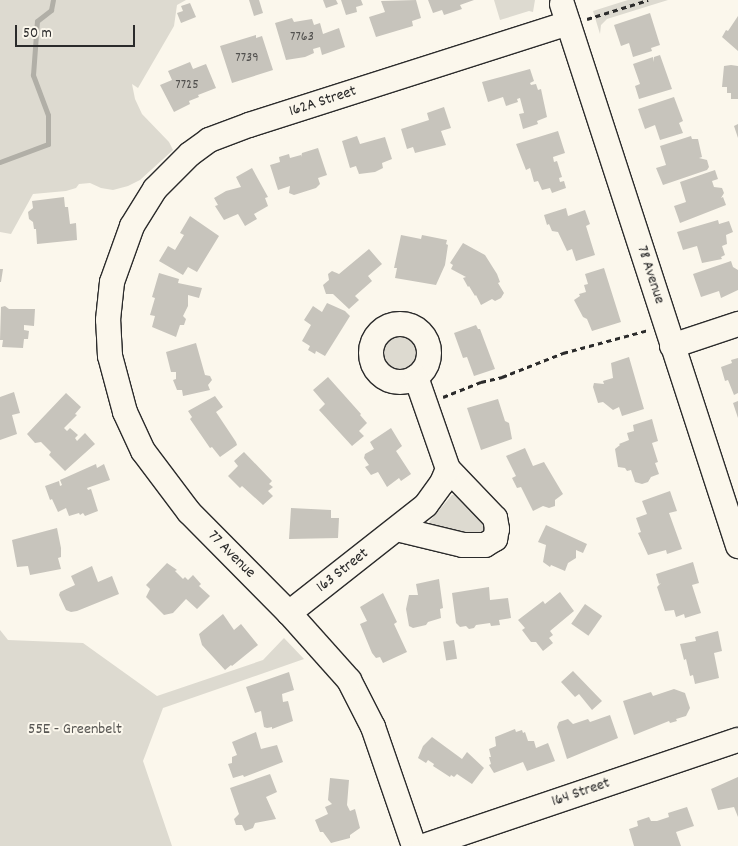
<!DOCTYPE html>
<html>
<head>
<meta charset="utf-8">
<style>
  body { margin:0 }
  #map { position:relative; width:738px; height:846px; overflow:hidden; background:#fbf7ec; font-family:Dekko,sans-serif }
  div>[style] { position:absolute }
  .green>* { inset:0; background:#dddad0 }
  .round { border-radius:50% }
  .stream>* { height:5px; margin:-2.5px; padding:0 2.5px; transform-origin:2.5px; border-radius:2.5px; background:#b1afa7 }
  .building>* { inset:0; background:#c7c4bc; transform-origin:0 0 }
  .path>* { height:3px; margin-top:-1.5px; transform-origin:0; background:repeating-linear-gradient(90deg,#2b2b2b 0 5px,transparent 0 9px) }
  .roads { filter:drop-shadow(1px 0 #2b2b2b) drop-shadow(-1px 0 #2b2b2b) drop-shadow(0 1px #2b2b2b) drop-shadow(0 -1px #2b2b2b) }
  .minor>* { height:24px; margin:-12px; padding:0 12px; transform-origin:12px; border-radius:12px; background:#fbf7ec }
  .minor>.ring { margin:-12px; padding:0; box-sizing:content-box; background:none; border:24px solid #fbf7ec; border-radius:50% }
  span { translate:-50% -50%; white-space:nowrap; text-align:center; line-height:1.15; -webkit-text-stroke:4px #fbf7ec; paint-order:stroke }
  .number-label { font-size:14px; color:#52514f }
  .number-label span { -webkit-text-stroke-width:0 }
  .street-label { font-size:16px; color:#2b2b2b }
  .park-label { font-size:16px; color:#585754 }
  .scale { position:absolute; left:15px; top:25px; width:120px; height:22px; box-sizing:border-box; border:2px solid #2b2b2b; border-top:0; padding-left:6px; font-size:15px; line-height:18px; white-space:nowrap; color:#2b2b2b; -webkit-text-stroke:4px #fbf7ec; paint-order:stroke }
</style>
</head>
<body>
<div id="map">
  <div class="green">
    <div style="clip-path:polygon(0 0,186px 0,177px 5px,174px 26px,138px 88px,132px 84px,135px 99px,142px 114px,169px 142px,173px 150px,140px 180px,128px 186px,113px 190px,101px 188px,90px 183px,79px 184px,76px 188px,66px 191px,33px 194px,11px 234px,0 232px)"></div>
    <div style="clip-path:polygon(494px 0,535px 0,533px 12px,529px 11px,500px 20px)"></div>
    <div style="clip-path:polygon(628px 0,668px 0,607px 19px,601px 25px,600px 34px,593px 11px)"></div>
    <div class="round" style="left:376px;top:330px;width:48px;height:48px"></div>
    <div style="clip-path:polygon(461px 494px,486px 517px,487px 535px,456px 533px,432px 526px,429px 522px,452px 495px)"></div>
    <div style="clip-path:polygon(0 630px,8px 640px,83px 643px,157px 696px,263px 660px,284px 638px,304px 659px,163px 708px,143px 761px,172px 846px,0 846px)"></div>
  </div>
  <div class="stream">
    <div style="left:0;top:162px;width:51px;rotate:-20.6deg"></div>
    <div style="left:48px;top:144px;width:29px;rotate:-90deg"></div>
    <div style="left:48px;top:115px;width:43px;rotate:-110.6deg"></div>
    <div style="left:33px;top:75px;width:54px;rotate:-85.8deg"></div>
    <div style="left:37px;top:21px;width:18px;rotate:-38deg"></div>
    <div style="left:51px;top:10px;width:10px;rotate:-79deg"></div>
  </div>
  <div class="building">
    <div style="clip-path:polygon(249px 0,259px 0,263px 13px,254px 16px)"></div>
    <div style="clip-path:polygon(323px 0,336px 0,338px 4px,326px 8px)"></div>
    <div style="clip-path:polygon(341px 0,361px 0,363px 5px,356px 7px,357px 12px,346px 15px)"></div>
    <div style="clip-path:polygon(416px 0,421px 18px,412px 21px,413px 26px,376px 37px,369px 17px,385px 12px,381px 1px)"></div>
    <div style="clip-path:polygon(428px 0,474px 0,460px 5px,462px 9px,444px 15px,442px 10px,433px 13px)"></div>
    <div style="clip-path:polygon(190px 3px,196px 17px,181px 23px,177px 13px,183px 11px,181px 6px)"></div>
    <div style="clip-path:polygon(650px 13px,660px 45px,651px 48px,652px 51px,633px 57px,629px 43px,621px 46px,614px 25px)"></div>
    <div style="clip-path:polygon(738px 16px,738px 51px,722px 37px,726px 30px,728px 31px)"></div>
    <div style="clip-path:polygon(292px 18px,294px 22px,312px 19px,314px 25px,320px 23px,323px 34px,339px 28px,345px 47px,322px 55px,320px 47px,313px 49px,314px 53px,305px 57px,286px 60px,275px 23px)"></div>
    <div style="clip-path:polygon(256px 35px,256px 38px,262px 36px,273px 70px,232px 83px,220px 46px)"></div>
    <div style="clip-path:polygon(660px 55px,672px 89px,639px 99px,635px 86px,640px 84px,633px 64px,653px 57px,654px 62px,654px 57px)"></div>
    <div style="clip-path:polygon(190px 62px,193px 69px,206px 64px,216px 88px,198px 95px,199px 97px,189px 101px,190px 104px,174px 112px,160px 85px,172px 80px,168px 71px)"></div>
    <div style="clip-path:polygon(731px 65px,738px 66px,738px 99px,731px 99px,731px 93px,727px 93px,727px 87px,722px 87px,724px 66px)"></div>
    <div style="clip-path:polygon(530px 69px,534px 81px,530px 83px,531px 85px,536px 84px,538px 90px,541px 89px,547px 117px,537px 121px,538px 124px,523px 129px,519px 114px,524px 113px,520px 98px,517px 99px,518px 102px,506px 106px,503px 97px,488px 102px,482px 82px)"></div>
    <div style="clip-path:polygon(674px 97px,683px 121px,679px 123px,683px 133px,660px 140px,655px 125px,645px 129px,638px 109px)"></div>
    <div style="clip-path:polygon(444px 107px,451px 128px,441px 131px,446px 145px,415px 153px,413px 147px,407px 149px,401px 129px,429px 120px,427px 113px)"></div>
    <div style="clip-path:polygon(738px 124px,738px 138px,734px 126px)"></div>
    <div style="clip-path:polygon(558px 131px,565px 153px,553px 157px,554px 162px,557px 161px,562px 177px,559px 178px,560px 182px,564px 181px,566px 188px,552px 193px,550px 188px,542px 190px,538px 181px,534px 182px,530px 168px,526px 170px,516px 144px)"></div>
    <div style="clip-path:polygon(357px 136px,360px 144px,385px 137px,392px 159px,382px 163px,383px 168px,375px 172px,359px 174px,356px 166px,350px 168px,342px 141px)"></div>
    <div style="clip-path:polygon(691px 136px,692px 139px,698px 139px,702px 157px,699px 158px,707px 160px,709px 167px,707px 170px,663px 185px,656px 168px,666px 165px,660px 146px)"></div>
    <div style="clip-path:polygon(318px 148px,327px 175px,318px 178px,320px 184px,316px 188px,294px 195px,289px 193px,290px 186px,278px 190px,270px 165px,280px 162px,279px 157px,289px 154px,290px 158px,301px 155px,301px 157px,302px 153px)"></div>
    <div style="clip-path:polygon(252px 168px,268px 197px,265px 198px,268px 206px,254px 214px,257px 219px,245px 226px,238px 214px,224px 220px,215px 206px,218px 205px,214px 198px,226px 191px,241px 187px,236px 177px)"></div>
    <div style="clip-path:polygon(715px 170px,718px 179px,712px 181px,714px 187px,722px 188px,724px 193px,721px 198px,723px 197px,726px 205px,680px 223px,674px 206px,686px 202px,680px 182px)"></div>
    <div style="clip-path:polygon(64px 197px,65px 207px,68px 207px,70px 224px,76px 223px,77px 240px,37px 244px,36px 229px,34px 229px,33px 222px,29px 219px,28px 212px,33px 208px,32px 201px)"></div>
    <div style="clip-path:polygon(566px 208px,568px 216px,585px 210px,590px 224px,586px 226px,595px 255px,576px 261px,572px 249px,567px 251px,558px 232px,552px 231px,549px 224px,547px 225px,544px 215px)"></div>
    <div style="clip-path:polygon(190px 216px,219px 236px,197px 272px,188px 267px,183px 275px,159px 261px,168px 246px,175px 250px,184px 235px,180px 233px)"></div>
    <div style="clip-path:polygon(718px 220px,719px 224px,729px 221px,733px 232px,726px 235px,727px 244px,722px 246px,725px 255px,721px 257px,722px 259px,702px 263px,697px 246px,683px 250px,677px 232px)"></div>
    <div style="clip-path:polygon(401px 235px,421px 239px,422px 235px,447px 240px,446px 244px,448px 245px,445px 265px,436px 285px,395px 278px,397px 268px,394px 268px)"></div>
    <div style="clip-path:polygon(463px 243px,485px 255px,497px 274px,500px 282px,498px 283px,504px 293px,501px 298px,495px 301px,492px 299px,481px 305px,476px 295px,475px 296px,469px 286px,468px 287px,463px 278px,466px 277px,451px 269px,453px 265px,450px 263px)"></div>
    <div style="clip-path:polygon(369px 249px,382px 264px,368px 276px,372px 281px,355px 296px,359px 300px,349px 309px,333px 294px,326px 294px,323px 285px,329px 280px,328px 274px,332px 271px,339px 274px)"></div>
    <div style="clip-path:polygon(731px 261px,733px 267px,738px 270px,738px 290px,721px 298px,719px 291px,701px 297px,693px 274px)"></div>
    <div style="clip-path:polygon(604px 268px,621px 322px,592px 331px,587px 319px,583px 317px,574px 300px,580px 296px,579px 294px,586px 292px,584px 285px,588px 284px,585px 274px)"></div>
    <div style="clip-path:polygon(0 269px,3px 269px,1px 282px,0 282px)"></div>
    <div style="clip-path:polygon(159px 273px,179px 279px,178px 283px,202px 288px,199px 298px,188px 295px,188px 306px,183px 316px,186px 319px,184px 325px,180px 325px,176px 337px,152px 327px,155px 316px,150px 315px,155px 298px,152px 297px)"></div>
    <div style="clip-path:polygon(327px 303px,345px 311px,350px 316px,325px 356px,316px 351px,315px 354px,308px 350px,310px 346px,302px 341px,311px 325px,304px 320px,313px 306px,322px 312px)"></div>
    <div style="clip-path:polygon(5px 306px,9px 309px,35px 309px,34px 326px,24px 325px,24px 330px,29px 331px,28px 339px,24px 339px,23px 348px,2px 347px,3px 340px,0 340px,1px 307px)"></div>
    <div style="clip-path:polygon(476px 325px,478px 329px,480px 329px,495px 369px,474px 376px,467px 357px,463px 358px,454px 333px)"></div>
    <div style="clip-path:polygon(196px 343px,205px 375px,210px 376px,212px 380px,208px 385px,210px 390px,183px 396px,182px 390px,177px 390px,173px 380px,176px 379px,176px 372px,171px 372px,166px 352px)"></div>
    <div style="clip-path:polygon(629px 357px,644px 409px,622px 416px,619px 407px,613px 410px,603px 402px,598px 403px,593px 387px,594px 383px,604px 384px,603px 381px,613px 378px,611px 363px)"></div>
    <div style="clip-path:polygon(738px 358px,738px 393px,734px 395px,728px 380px,725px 381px,721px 367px,732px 363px,731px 360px)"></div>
    <div style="clip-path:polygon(328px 377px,361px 414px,360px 415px,367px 423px,359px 431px,364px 436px,352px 446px,319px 410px,325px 404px,313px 390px)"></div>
    <div style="clip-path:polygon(14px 392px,20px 413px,12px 415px,17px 434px,0 440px,0 397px)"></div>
    <div style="clip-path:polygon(66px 393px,81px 407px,75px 414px,77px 415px,64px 428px,67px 431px,70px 428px,78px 435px,75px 438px,77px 441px,85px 433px,95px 444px,65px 471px,49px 455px,51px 452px,41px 442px,35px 443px,27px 434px)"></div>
    <div style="clip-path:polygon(215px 396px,223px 407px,216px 412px,236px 442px,237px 445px,220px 457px,212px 447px,210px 448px,190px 419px,192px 417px,188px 411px)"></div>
    <div style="clip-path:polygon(498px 399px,505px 421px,509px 423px,512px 439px,481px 450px,467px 408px)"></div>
    <div style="clip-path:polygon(738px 401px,738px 418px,733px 403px)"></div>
    <div style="clip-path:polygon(652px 419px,658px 441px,652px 443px,658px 462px,655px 463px,659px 474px,651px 477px,648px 482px,642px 484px,635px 482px,631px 470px,627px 471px,625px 468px,618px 467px,615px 449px,620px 445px,619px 444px,629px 440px,627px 433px,634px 431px,633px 425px)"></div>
    <div style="clip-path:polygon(391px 428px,402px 446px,396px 451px,411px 474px,401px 481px,399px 478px,387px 487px,378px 472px,371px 475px,365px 467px,369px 465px,364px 458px,365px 454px,374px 449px,370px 442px)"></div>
    <div style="clip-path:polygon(525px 448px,533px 466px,544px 462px,563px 494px,555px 500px,555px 506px,549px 508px,543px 506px,533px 511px,521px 487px,517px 488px,512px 478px,516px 476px,506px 456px)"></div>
    <div style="clip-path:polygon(244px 452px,272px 481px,269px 484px,273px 487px,268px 491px,273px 496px,263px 505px,242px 486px,240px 488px,228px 476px,238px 466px,234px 461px)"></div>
    <div style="clip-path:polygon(96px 464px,97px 468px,104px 464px,110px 480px,87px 488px,88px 490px,91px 489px,98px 511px,85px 516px,83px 513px,80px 515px,79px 513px,69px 516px,66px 508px,58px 512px,52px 499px,50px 500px,45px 486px,59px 481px,60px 486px,62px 485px,60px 480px)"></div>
    <div style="clip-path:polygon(670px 491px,677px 511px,669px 513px,682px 549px,667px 554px,666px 550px,648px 555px,638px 533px,641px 532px,636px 518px,647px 514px,642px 501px)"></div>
    <div style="clip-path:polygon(291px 508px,331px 510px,331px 518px,339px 518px,338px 538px,289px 539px)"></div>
    <div style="clip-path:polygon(546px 525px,587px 544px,583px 553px,576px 550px,576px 558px,568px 563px,565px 571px,551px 565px,550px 567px,543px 562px,546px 545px,538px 542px)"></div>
    <div style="clip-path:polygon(57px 528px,61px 548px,61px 557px,58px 558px,61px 569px,30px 575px,28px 566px,17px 567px,12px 540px)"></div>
    <div style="clip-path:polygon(693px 562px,699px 583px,692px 585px,701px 613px,685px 618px,684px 614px,676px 617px,674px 610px,665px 611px,657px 587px,661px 583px,659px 584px,656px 574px)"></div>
    <div style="clip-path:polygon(167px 563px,177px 570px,175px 571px,183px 579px,185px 577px,188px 580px,193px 575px,201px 584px,199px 586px,210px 596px,197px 609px,186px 599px,173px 613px,164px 615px,146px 597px,150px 589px,146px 585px)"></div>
    <div style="clip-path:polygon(92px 566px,98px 582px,112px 576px,119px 594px,77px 611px,71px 612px,66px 610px,59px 595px,60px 592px,75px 585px,71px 576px)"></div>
    <div style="clip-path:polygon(439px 579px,443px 608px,440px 609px,441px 618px,428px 622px,426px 625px,413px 628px,409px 626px,406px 609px,409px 595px,418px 595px,416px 584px)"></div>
    <div style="clip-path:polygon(489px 587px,490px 600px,508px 598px,511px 618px,499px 620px,500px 625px,491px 626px,490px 623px,476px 625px,474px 628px,469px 629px,466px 626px,460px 627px,456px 623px,452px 593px)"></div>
    <div style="clip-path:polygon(560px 592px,574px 611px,550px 631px,553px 635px,549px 638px,553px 643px,543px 651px,536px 642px,531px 642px,522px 630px,525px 628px,518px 620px,543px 601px,545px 604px)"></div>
    <div style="clip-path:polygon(383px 593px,397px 622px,394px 624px,407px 652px,383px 663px,380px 657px,376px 658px,372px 653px,367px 641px,360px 624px,367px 621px,360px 607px)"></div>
    <div style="left:585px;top:604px;width:21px;height:24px;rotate:35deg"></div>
    <div style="clip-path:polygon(223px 614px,234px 630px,241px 624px,258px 645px,232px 666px,231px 665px,225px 670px,202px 645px,199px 634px)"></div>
    <div style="clip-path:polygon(718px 631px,722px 651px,714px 653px,719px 678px,695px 684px,693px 675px,690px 676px,686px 659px,684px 660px,680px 644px,696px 641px,695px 637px)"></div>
    <div style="left:454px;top:640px;width:19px;height:11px;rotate:81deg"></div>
    <div style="clip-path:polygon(573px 671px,602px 701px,592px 710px,579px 694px,575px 697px,561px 682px)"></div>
    <div style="clip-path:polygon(289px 672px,294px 690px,282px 694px,283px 702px,288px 701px,293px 721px,272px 729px,272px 727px,267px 728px,264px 727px,261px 711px,255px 713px,246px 687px)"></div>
    <div style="clip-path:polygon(674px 689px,685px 693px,690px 708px,686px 716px,676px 719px,677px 721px,670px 723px,669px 721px,634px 735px,623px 701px,651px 692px,653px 696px)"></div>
    <div style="clip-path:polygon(610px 715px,618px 738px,567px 759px,557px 727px,559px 722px,568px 719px,573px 724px,588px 719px,590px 722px)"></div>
    <div style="clip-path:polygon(515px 729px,516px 732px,522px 730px,523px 733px,525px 732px,528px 741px,534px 741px,536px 748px,548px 743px,555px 761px,527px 771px,523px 762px,494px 773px,489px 765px,491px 764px,489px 757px,491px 757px,489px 749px,496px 746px,495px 737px)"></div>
    <div style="clip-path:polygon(256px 732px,261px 749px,277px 745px,283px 762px,244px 777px,243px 775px,233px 778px,228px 764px,232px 763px,232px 757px,237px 755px,232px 742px)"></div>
    <div style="clip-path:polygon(432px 737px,462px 759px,467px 752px,484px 768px,472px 784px,457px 774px,454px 777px,451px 775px,450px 777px,433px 766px,434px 764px,428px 760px,426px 763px,418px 758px,423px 746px)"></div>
    <div style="clip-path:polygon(270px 774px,277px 792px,266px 797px,276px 819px,255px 823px,253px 828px,245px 831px,242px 825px,236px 825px,234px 819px,239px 814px,230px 788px)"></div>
    <div style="clip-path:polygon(738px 777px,738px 817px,734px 807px,718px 810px,711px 789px)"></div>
    <div style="clip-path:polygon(330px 778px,349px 780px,347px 805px,350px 811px,355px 809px,360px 828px,350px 835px,350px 838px,331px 843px,323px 832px,320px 832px,315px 820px,328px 814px,325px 807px,332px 804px,328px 800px)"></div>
    <div style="clip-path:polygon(687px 807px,694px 826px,676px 832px,681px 846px,634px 846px,629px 829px,638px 826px,637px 821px,649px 817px,651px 821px,657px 821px,669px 817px,668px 813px)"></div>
  </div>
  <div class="path">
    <div style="left:587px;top:19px;width:64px;rotate:-17.3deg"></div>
    <div style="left:443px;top:397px;width:41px;rotate:-21.5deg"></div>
    <div style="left:481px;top:382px;width:22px;rotate:-13deg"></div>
    <div style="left:502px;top:377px;width:66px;rotate:-21.5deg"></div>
    <div style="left:563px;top:353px;width:88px;rotate:-15.1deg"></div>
  </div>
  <div class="roads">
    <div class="minor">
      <div style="left:562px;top:4px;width:570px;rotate:72.01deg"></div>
      <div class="ring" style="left:371px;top:324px;width:34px;height:34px"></div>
      <div style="left:672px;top:346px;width:70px;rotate:-18.4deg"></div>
      <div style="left:397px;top:529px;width:68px;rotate:13.6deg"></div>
      <div style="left:463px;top:545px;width:22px"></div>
      <div style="left:485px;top:545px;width:12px;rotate:-31deg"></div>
      <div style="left:495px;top:539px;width:10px;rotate:-79deg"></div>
      <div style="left:497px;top:529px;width:11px;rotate:-100deg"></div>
      <div style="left:495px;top:518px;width:68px;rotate:-133.8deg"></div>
      <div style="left:289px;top:613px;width:174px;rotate:-38.2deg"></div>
      <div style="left:426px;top:505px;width:27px;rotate:-54deg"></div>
      <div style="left:442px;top:483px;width:15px;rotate:-67deg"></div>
      <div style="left:448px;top:469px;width:97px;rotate:-109.2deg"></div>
      <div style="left:414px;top:846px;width:126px;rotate:-109deg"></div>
      <div style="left:373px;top:727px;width:53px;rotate:-117.1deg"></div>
      <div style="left:349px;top:680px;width:90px;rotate:-131.8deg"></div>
      <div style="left:289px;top:613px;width:142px;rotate:-134.7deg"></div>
      <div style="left:189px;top:512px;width:76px;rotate:-127deg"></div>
      <div style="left:143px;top:451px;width:43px;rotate:-114.8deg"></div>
      <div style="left:125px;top:412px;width:58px;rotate:-105deg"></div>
      <div style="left:110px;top:356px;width:36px;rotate:-93deg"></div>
      <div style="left:108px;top:320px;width:38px;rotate:-84deg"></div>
      <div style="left:112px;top:282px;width:59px;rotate:-70.3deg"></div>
      <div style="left:132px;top:226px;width:44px;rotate:-58.1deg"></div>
      <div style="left:155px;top:189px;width:49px;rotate:-45deg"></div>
      <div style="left:190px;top:154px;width:24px;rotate:-36deg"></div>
      <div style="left:209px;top:140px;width:43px;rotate:-20.6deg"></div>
      <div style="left:249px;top:125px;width:335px;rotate:-17.7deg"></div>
      <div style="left:424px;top:846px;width:331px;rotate:-18.7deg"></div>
    </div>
  </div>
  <div class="number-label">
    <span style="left:302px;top:37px">7763</span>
    <span style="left:247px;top:58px">7739</span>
    <span style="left:187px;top:85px">7725</span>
  </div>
  <div class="street-label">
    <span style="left:323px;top:102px;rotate:-18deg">162A Street</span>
    <span style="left:650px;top:275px;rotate:72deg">78 Avenue</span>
    <span style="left:231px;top:555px;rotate:45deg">77 Avenue</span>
    <span style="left:343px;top:571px;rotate:-38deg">163 Street</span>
    <span style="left:581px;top:793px;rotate:-19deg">164 Street</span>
  </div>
  <div class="park-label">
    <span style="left:75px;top:730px">55E - Greenbelt</span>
  </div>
  <div class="scale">50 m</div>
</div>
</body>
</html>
